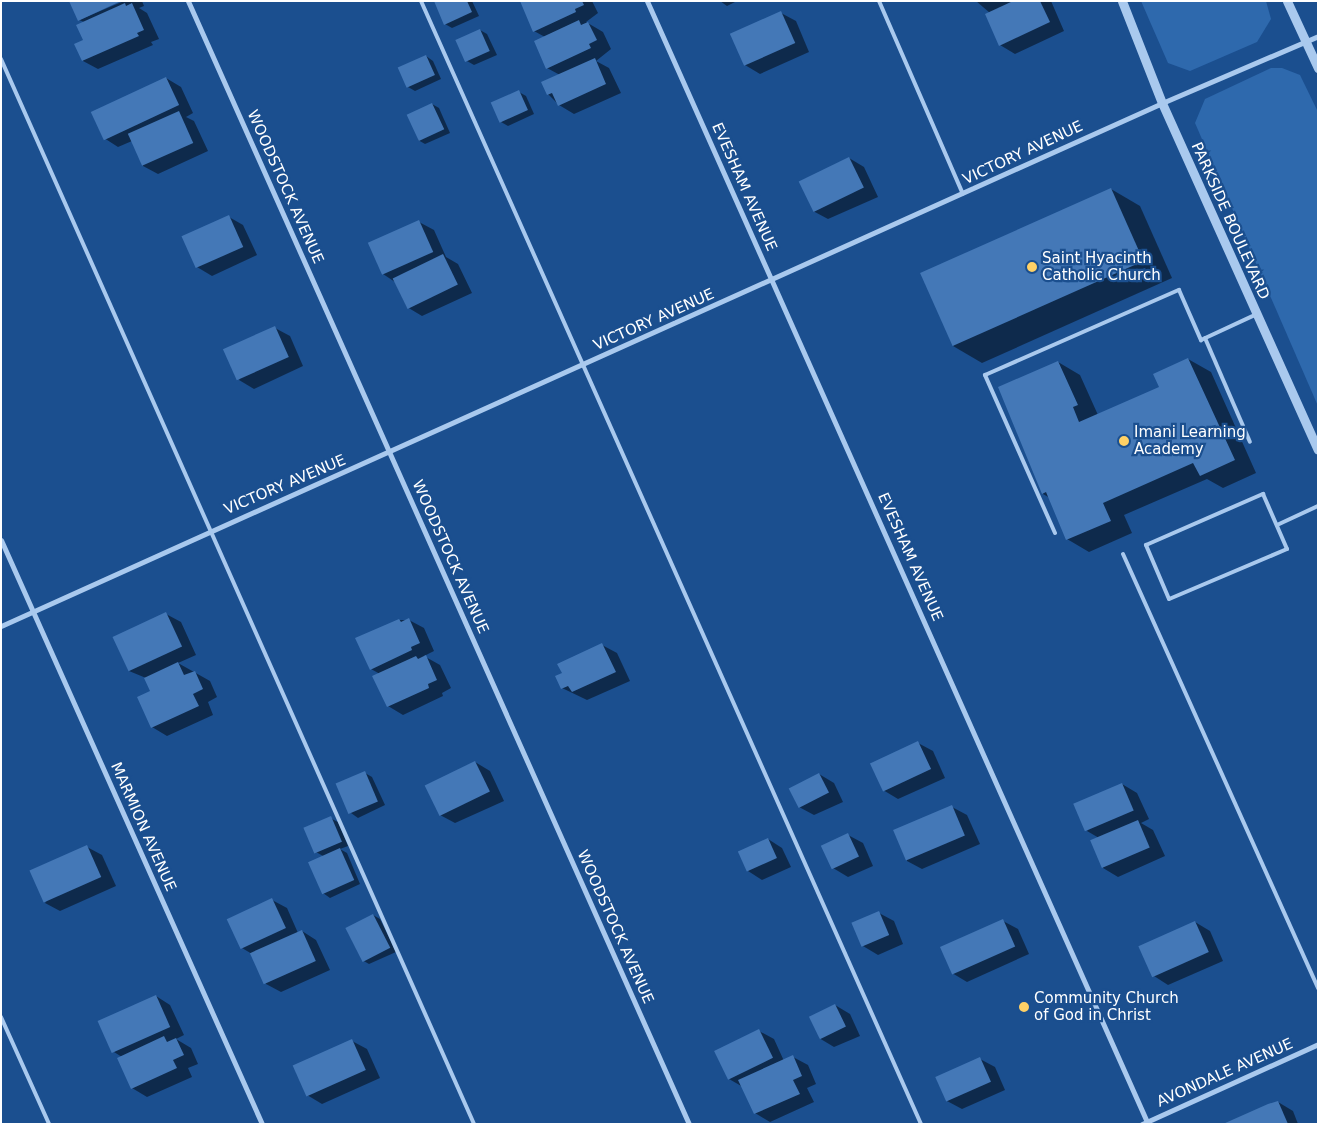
<!DOCTYPE html>
<html>
<head>
<meta charset="utf-8">
<style>
  body { margin:0 }
  #map { position:relative; width:1319px; height:1125px; overflow:hidden; background:#1b4f8f; font-family:"DejaVu Sans",sans-serif }
  div>[style] { position:absolute }
  .green>* { inset:0; background:#2e69ad }
  .shadow>* { inset:0; background:#0007 }
  .building>* { inset:0; background:#4478b7; transform-origin:0 0 }
  .service>* { height:4px; margin:-2px; padding:0 2px; transform-origin:2px; border-radius:2px; background:#a9c9ee }
  .minor>* { height:5px; margin:-2.5px; padding:0 2.5px; transform-origin:2.5px; border-radius:2.5px; background:#a9c9ee }
  .tertiary>* { height:9px; margin:-4.5px; padding:0 4.5px; transform-origin:4.5px; border-radius:4.5px; background:#a9c9ee }
  .dots>* { width:14px; height:14px; translate:-50% -50%; box-sizing:border-box; border:2px solid #1b4f8f; border-radius:50% }
  span { translate:-50% -50%; white-space:nowrap; text-align:center; line-height:1.15; -webkit-text-stroke:4.5px #1b4f8f; paint-order:stroke }
  .street-label { font-size:15px; color:#fff }
  .poi-label { font-size:15px; color:#fff }
  .left { translate:0 -50%; text-align:left }
  .frame { position:absolute; inset:0; border:2px solid #fff; pointer-events:none }
</style>
</head>
<body>
<div id="map">
  <div class="green">
    <div style="clip-path:polygon(1141px 1px,1266px 1px,1271px 19px,1257px 42px,1190px 71px,1168px 63px)"></div>
    <div style="clip-path:polygon(1271px 68px,1282px 68px,1300px 75px,1318px 112px,1318px 406px,1195px 123px,1205px 99px)"></div>
  </div>
  <div class="shadow">
    <div style="clip-path:polygon(124px 1px,142px 1px,144px 6px,139px 8px,147px 13px,159px 39px,151px 42px,153px 45px,98px 69px,83px 61px,76px 45px,84px 41px,84px 22px,79px 20px)"></div>
    <div style="clip-path:polygon(435px 1px,472px 1px,479px 16px,452px 28px,445px 24px)"></div>
    <div style="clip-path:polygon(522px 1px,592px 1px,598px 13px,586px 22px,603px 32px,611px 49px,596px 61px,609px 68px,621px 93px,574px 114px,559px 105px,548px 94px,560px 75px,547px 68px,545px 37px,534px 31px)"></div>
    <div style="clip-path:polygon(720px 1px,737px 1px,727px 6px)"></div>
    <div style="clip-path:polygon(976px 1px,1051px 1px,1064px 31px,1015px 54px,1000px 45px,990px 13px)"></div>
    <div style="clip-path:polygon(781px 13px,796px 21px,809px 52px,760px 74px,745px 65px)"></div>
    <div style="clip-path:polygon(480px 30px,487px 34px,497px 55px,474px 65px,467px 61px)"></div>
    <div style="clip-path:polygon(426px 56px,433px 61px,441px 79px,415px 91px,408px 87px)"></div>
    <div style="clip-path:polygon(166px 78px,181px 87px,193px 113px,186px 117px,194px 121px,208px 151px,158px 174px,143px 166px,132px 141px,118px 147px,104px 138px)"></div>
    <div style="clip-path:polygon(519px 92px,526px 96px,534px 114px,508px 126px,501px 122px)"></div>
    <div style="clip-path:polygon(432px 104px,439px 108px,450px 133px,425px 144px,418px 140px)"></div>
    <div style="clip-path:polygon(849px 158px,864px 167px,878px 197px,828px 219px,813px 211px)"></div>
    <div style="clip-path:polygon(1111px 189px,1140px 206px,1172px 278px,982px 363px,953px 346px)"></div>
    <div style="clip-path:polygon(229px 217px,243px 225px,257px 255px,212px 276px,197px 267px)"></div>
    <div style="clip-path:polygon(419px 222px,434px 230px,446px 257px,458px 264px,472px 293px,422px 316px,407px 307px,395px 282px,383px 274px)"></div>
    <div style="clip-path:polygon(275px 328px,290px 336px,303px 366px,254px 389px,239px 380px)"></div>
    <div style="clip-path:polygon(1188px 359px,1211px 372px,1256px 473px,1223px 488px,1207px 479px,1124px 515px,1132px 533px,1089px 552px,1067px 539px,1050px 498px,1043px 494px,1058px 362px,1080px 375px,1098px 415px,1160px 388px)"></div>
    <div style="clip-path:polygon(166px 614px,181px 622px,196px 655px,178px 663px,210px 681px,217px 697px,208px 702px,213px 715px,167px 736px,152px 727px,151px 691px,146px 678px,129px 671px)"></div>
    <div style="clip-path:polygon(399px 620px,409px 620px,424px 628px,434px 651px,424px 656px,440px 665px,451px 688px,442px 693px,443px 696px,403px 715px,388px 706px,380px 674px,371px 669px)"></div>
    <div style="clip-path:polygon(602px 645px,617px 653px,630px 681px,587px 700px,562px 688px,563px 673px)"></div>
    <div style="clip-path:polygon(918px 743px,933px 751px,945px 778px,898px 799px,883px 790px)"></div>
    <div style="clip-path:polygon(475px 762px,490px 771px,504px 801px,455px 823px,440px 815px)"></div>
    <div style="clip-path:polygon(365px 773px,372px 777px,385px 805px,358px 818px,351px 813px,338px 785px)"></div>
    <div style="clip-path:polygon(819px 774px,834px 783px,843px 802px,814px 815px,799px 807px)"></div>
    <div style="clip-path:polygon(1122px 784px,1137px 793px,1149px 819px,1141px 823px,1153px 830px,1165px 856px,1118px 877px,1103px 868px,1099px 838px,1087px 831px)"></div>
    <div style="clip-path:polygon(952px 807px,967px 815px,980px 844px,922px 869px,907px 861px,895px 832px)"></div>
    <div style="clip-path:polygon(330px 818px,338px 822px,348px 846px,340px 849px,347px 853px,360px 884px,330px 898px,323px 893px,323px 856px,316px 852px)"></div>
    <div style="clip-path:polygon(848px 835px,863px 843px,873px 866px,848px 877px,833px 868px)"></div>
    <div style="clip-path:polygon(768px 839px,782px 848px,791px 867px,762px 880px,748px 871px)"></div>
    <div style="clip-path:polygon(87px 847px,102px 855px,116px 886px,60px 911px,45px 903px)"></div>
    <div style="clip-path:polygon(272px 900px,287px 908px,298px 933px,302px 931px,316px 940px,330px 970px,281px 992px,266px 984px,252px 954px,242px 948px)"></div>
    <div style="clip-path:polygon(879px 913px,894px 921px,903px 944px,878px 955px,863px 946px)"></div>
    <div style="clip-path:polygon(373px 915px,380px 919px,396px 952px,369px 964px,362px 960px)"></div>
    <div style="clip-path:polygon(1003px 921px,1018px 929px,1029px 954px,967px 982px,952px 973px)"></div>
    <div style="clip-path:polygon(1195px 922px,1210px 931px,1223px 961px,1168px 985px,1154px 976px)"></div>
    <div style="clip-path:polygon(156px 996px,170px 1005px,184px 1035px,176px 1039px,191px 1048px,198px 1064px,188px 1068px,192px 1077px,147px 1097px,132px 1088px,122px 1057px,114px 1052px)"></div>
    <div style="clip-path:polygon(835px 1005px,850px 1014px,860px 1036px,834px 1047px,819px 1038px)"></div>
    <div style="clip-path:polygon(759px 1031px,774px 1039px,784px 1061px,793px 1057px,808px 1065px,816px 1084px,807px 1088px,814px 1102px,770px 1122px,755px 1113px,743px 1087px,729px 1079px)"></div>
    <div style="clip-path:polygon(352px 1041px,367px 1049px,380px 1078px,322px 1104px,307px 1095px,294px 1067px)"></div>
    <div style="clip-path:polygon(980px 1059px,995px 1067px,1005px 1090px,962px 1109px,947px 1101px)"></div>
    <div style="clip-path:polygon(1278px 1102px,1293px 1111px,1298px 1124px,1227px 1124px)"></div>
  </div>
  <div class="building">
    <div style="clip-path:polygon(69px 1px,121px 1px,78px 21px)"></div>
    <div style="clip-path:polygon(434px 1px,467px 1px,472px 12px,444px 25px)"></div>
    <div style="clip-path:polygon(520px 1px,582px 1px,584px 5px,575px 9px,576px 12px,533px 32px)"></div>
    <div style="clip-path:polygon(1013px 1px,1040px 1px,1050px 22px,999px 46px,985px 14px)"></div>
    <div style="clip-path:polygon(125px 3px,126px 6px,132px 3px,144px 30px,137px 33px,139px 36px,82px 61px,74px 44px,83px 40px,76px 25px)"></div>
    <div style="left:781px;top:11px;width:35px;height:56px;rotate:66deg"></div>
    <div style="clip-path:polygon(579px 20px,581px 25px,588px 22px,597px 40px,589px 44px,591px 48px,546px 69px,534px 41px)"></div>
    <div style="left:480px;top:29px;width:24px;height:27px;rotate:66deg"></div>
    <div style="left:426px;top:55px;width:22px;height:31px;rotate:66deg"></div>
    <div style="clip-path:polygon(595px 58px,606px 84px,558px 106px,552px 93px,547px 95px,541px 82px)"></div>
    <div style="left:166px;top:77px;width:31px;height:83px;rotate:65deg"></div>
    <div style="left:519px;top:90px;width:22px;height:31px;rotate:66deg"></div>
    <div style="left:432px;top:103px;width:29px;height:28px;rotate:65deg"></div>
    <div style="left:179px;top:111px;width:35px;height:56px;rotate:66deg"></div>
    <div style="left:849px;top:157px;width:34px;height:56px;rotate:64deg"></div>
    <div style="left:1111px;top:188px;width:80px;height:209px;rotate:66deg"></div>
    <div style="left:229px;top:215px;width:35px;height:52px;rotate:66deg"></div>
    <div style="left:419px;top:220px;width:35px;height:56px;rotate:66deg"></div>
    <div style="left:443px;top:254px;width:34px;height:56px;rotate:64deg"></div>
    <div style="left:275px;top:326px;width:34px;height:57px;rotate:66deg"></div>
    <div style="clip-path:polygon(1188px 358px,1235px 460px,1200px 476px,1193px 463px,1103px 503px,1111px 521px,1066px 540px,1046px 492px,1042px 494px,998px 387px,1058px 361px,1078px 405px,1073px 407px,1079px 422px,1159px 387px,1153px 374px)"></div>
    <div style="left:166px;top:612px;width:38px;height:59px;rotate:65deg"></div>
    <div style="clip-path:polygon(409px 618px,420px 643px,411px 647px,412px 650px,370px 670px,355px 638px,399px 619px,401px 622px)"></div>
    <div style="clip-path:polygon(602px 643px,616px 672px,572px 692px,568px 686px,561px 689px,555px 676px,562px 673px,557px 664px)"></div>
    <div style="clip-path:polygon(426px 655px,437px 680px,428px 684px,429px 688px,387px 707px,372px 676px,416px 656px,418px 659px)"></div>
    <div style="clip-path:polygon(178px 662px,184px 675px,195px 671px,203px 689px,193px 694px,199px 706px,151px 728px,137px 697px,150px 691px,144px 678px)"></div>
    <div style="left:918px;top:741px;width:31px;height:53px;rotate:65deg"></div>
    <div style="left:475px;top:761px;width:34px;height:56px;rotate:64deg"></div>
    <div style="left:365px;top:771px;width:33px;height:32px;rotate:67deg"></div>
    <div style="left:819px;top:773px;width:22px;height:34px;rotate:63deg"></div>
    <div style="left:1122px;top:783px;width:30px;height:53px;rotate:67deg"></div>
    <div style="left:952px;top:805px;width:33px;height:64px;rotate:67deg"></div>
    <div style="left:331px;top:816px;width:28px;height:30px;rotate:67deg"></div>
    <div style="left:1138px;top:820px;width:30px;height:52px;rotate:67deg"></div>
    <div style="left:848px;top:833px;width:26px;height:30px;rotate:65deg"></div>
    <div style="left:768px;top:838px;width:22px;height:33px;rotate:66deg"></div>
    <div style="left:87px;top:845px;width:35px;height:63px;rotate:66deg"></div>
    <div style="left:340px;top:848px;width:35px;height:35px;rotate:66deg"></div>
    <div style="left:272px;top:898px;width:33px;height:50px;rotate:65deg"></div>
    <div style="left:879px;top:911px;width:26px;height:30px;rotate:67deg"></div>
    <div style="left:373px;top:914px;width:38px;height:31px;rotate:63deg"></div>
    <div style="left:1003px;top:919px;width:30px;height:69px;rotate:66deg"></div>
    <div style="left:1195px;top:921px;width:34px;height:62px;rotate:66deg"></div>
    <div style="left:302px;top:930px;width:34px;height:57px;rotate:66deg"></div>
    <div style="left:156px;top:995px;width:35px;height:64px;rotate:66deg"></div>
    <div style="left:835px;top:1004px;width:25px;height:29px;rotate:64deg"></div>
    <div style="left:759px;top:1029px;width:32px;height:50px;rotate:64deg"></div>
    <div style="clip-path:polygon(164px 1036px,167px 1042px,176px 1038px,184px 1055px,173px 1060px,177px 1068px,131px 1089px,117px 1058px)"></div>
    <div style="left:352px;top:1039px;width:34px;height:65px;rotate:66deg"></div>
    <div style="clip-path:polygon(793px 1055px,802px 1076px,793px 1080px,800px 1094px,754px 1114px,738px 1080px)"></div>
    <div style="left:980px;top:1057px;width:27px;height:49px;rotate:66deg"></div>
    <div style="clip-path:polygon(1278px 1101px,1288px 1124px,1223px 1124px,1268px 1104px)"></div>
  </div>
  <div class="service">
    <div style="left:421px;top:1px;width:1229px;rotate:66deg"></div>
    <div style="left:879px;top:1px;width:210px;rotate:66.5deg"></div>
    <div style="left:1px;top:59px;width:1165px;rotate:66.05deg"></div>
    <div style="left:1205px;top:338px;width:113px;rotate:66.6deg"></div>
    <div style="left:1263px;top:494px;width:60px;rotate:66.4deg"></div>
    <div style="left:1287px;top:549px;width:128px;rotate:157deg"></div>
    <div style="left:1169px;top:599px;width:59px;rotate:-113.1deg"></div>
    <div style="left:1146px;top:545px;width:128px;rotate:-23.6deg"></div>
    <div style="left:1277px;top:525px;width:45px;rotate:-24.9deg"></div>
    <div style="left:1055px;top:533px;width:173px;rotate:-113.9deg"></div>
    <div style="left:985px;top:375px;width:212px;rotate:-23.7deg"></div>
    <div style="left:1179px;top:290px;width:55px;rotate:66.3deg"></div>
    <div style="left:1201px;top:340px;width:62px;rotate:-24.9deg"></div>
    <div style="left:1123px;top:554px;width:476px;rotate:65.8deg"></div>
    <div style="left:1px;top:1017px;width:117px;rotate:65.8deg"></div>
  </div>
  <div class="minor">
    <div style="left:188px;top:1px;width:1230px;rotate:65.96deg"></div>
    <div style="left:647px;top:1px;width:1230px;rotate:65.96deg"></div>
    <div style="left:1px;top:540px;width:640px;rotate:65.92deg"></div>
    <div style="left:1px;top:626px;width:1273px;rotate:-24.25deg"></div>
    <div style="left:1162px;top:103px;width:170px;rotate:-23.2deg"></div>
    <div style="left:1142px;top:1124px;width:193px;rotate:-24.4deg"></div>
  </div>
  <div class="tertiary">
    <div style="left:1122px;top:1px;width:110px;rotate:68.6deg"></div>
    <div style="left:1162px;top:103px;width:380px;rotate:65.8deg"></div>
    <div style="left:1287px;top:1px;width:74px;rotate:65.2deg"></div>
  </div>
  <div class="dots">
    <div style="left:1032px;top:267px;background:#ffd166"></div>
    <div style="left:1124px;top:441px;background:#ffd166"></div>
    <div style="left:1024px;top:1007px;background:#ffd166"></div>
  </div>
  <div class="street-label">
    <span style="left:1023px;top:153px;rotate:-25deg">VICTORY AVENUE</span>
    <span style="left:285px;top:187px;rotate:66deg">WOODSTOCK AVENUE</span>
    <span style="left:744px;top:187px;rotate:66deg">EVESHAM AVENUE</span>
    <span style="left:1230px;top:221px;rotate:66deg">PARKSIDE BOULEVARD</span>
    <span style="left:654px;top:320px;rotate:-24deg">VICTORY AVENUE</span>
    <span style="left:285px;top:485px;rotate:-23deg">VICTORY AVENUE</span>
    <span style="left:450px;top:557px;rotate:66deg">WOODSTOCK AVENUE</span>
    <span style="left:910px;top:557px;rotate:66deg">EVESHAM AVENUE</span>
    <span style="left:143px;top:827px;rotate:66deg">MARMION AVENUE</span>
    <span style="left:615px;top:927px;rotate:66deg">WOODSTOCK AVENUE</span>
    <span style="left:1225px;top:1073px;rotate:-24deg">AVONDALE AVENUE</span>
  </div>
  <div class="poi-label">
    <span class="left" style="left:1042px;top:267px">Saint Hyacinth<br>Catholic Church</span>
    <span class="left" style="left:1134px;top:441px">Imani Learning<br>Academy</span>
    <span class="left" style="left:1034px;top:1007px">Community Church<br>of God in Christ</span>
  </div>
  <div class="frame"></div>
</div>
</body>
</html>
